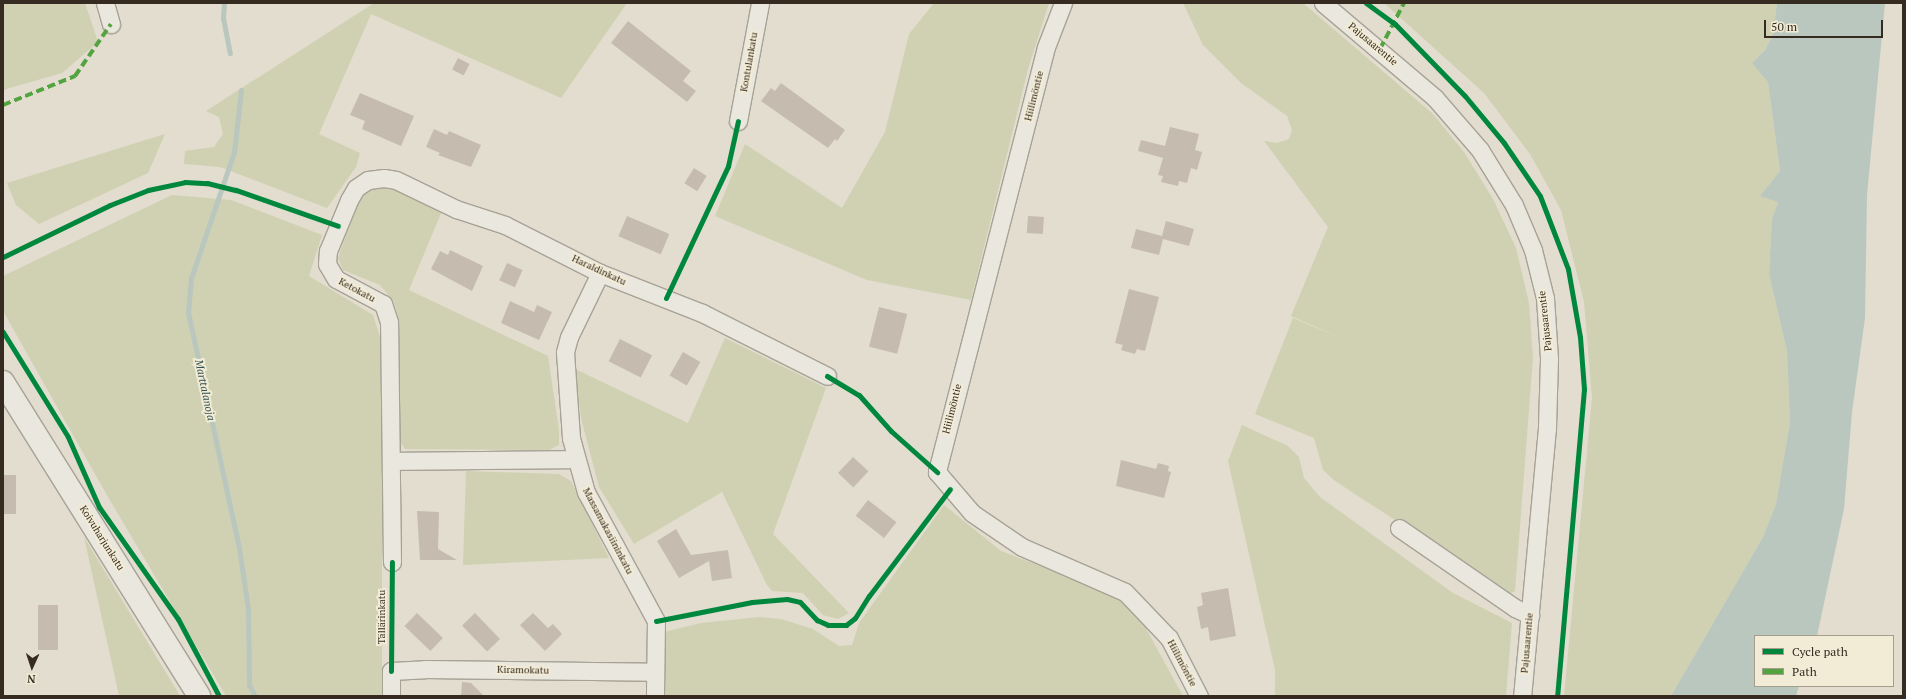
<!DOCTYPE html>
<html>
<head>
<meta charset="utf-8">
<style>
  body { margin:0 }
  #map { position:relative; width:1906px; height:699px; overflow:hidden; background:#e2ddce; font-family:"PT Serif",serif }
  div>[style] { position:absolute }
  .green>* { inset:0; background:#cfd1b2 }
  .water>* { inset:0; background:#b9c7bf }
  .stream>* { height:5px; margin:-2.5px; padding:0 2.5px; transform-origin:2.5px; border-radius:2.5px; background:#b9c7bf }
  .building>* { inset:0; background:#c5bcaf; transform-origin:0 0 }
  .roads { filter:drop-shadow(1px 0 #a7a296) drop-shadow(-1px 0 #a7a296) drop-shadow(0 1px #a7a296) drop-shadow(0 -1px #a7a296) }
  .street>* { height:17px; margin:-8.5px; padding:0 8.5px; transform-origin:8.5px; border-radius:8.5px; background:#eae7de }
  .secondary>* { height:22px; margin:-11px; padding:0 11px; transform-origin:11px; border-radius:11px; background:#eae7de }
  .quiet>* { height:4px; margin-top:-2px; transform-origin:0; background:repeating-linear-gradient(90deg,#53a441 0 8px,transparent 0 12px) }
  .cycleway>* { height:5px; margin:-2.5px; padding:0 2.5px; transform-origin:2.5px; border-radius:2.5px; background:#00873e }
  span { translate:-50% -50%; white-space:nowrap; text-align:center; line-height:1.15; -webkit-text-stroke:4px #f2ebd5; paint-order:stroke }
  .street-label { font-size:10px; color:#352b20 }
  .water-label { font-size:11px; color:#315353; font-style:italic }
  .frame { position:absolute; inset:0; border:4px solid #352b20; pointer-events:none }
  .legend { position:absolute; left:1754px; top:635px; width:140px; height:52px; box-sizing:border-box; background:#f2ebd5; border:1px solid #a69e8d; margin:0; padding:5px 7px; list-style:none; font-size:12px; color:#352b20 }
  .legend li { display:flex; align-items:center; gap:8px; height:20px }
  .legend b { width:20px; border:1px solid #a69e8d }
  .north { position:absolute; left:12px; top:647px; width:40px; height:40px; -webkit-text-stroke:3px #f2ebd5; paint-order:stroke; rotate:183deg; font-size:11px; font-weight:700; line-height:16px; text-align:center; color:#352b20 }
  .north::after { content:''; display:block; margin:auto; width:14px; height:18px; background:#352b20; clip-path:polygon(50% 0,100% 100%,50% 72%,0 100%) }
  .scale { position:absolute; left:1764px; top:20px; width:119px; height:18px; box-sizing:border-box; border:2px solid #352b20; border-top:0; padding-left:5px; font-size:12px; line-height:14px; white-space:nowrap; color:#352b20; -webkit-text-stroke:3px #f2ebd5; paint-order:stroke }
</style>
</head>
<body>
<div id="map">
  <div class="green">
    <div style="clip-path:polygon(3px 3px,85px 3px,98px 42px,62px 73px,3px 90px)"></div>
    <div style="clip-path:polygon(374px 3px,627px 3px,561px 98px,371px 14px,319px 134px,360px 153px,356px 167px,327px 208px,220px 167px,184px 164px,185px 151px,214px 147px,223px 134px,219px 117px,206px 111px)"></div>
    <div style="clip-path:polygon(934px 3px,1049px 3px,1028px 69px,971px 300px,867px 280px,715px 216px,745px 144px,842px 208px,885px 132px,909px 34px)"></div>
    <div style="clip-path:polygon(1183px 3px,1303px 3px,1433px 114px,1464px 152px,1493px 199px,1516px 248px,1529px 303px,1533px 358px,1515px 591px,1509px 594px,1335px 481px,1323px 470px,1314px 438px,1255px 414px,1293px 318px,1341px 338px,1291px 316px,1328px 227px,1264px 141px,1277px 143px,1289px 139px,1292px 130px,1287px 116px,1241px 83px,1203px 45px)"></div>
    <div style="clip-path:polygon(1384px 3px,1777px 3px,1773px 35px,1765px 50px,1752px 63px,1768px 81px,1780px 171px,1760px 196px,1778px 202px,1772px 219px,1769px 274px,1787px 351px,1790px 422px,1776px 504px,1763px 537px,1671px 696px,1564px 696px,1592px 398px,1584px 302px,1561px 210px,1530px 154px,1484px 93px)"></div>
    <div style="clip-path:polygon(165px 134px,148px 173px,39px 224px,16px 205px,7px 183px)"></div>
    <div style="clip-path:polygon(379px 185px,400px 190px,442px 211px,409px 290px,548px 356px,559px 430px,559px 445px,549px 450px,405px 449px,399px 440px,399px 321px,394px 302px,380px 285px,343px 270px,338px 258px,360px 195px)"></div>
    <div style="clip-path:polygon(172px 195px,231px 200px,322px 235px,309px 276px,373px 315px,382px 343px,382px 696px,226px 696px,108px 497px,3px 311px,3px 276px)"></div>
    <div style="clip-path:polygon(725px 338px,826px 388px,773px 534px,849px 613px,838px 619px,823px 615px,803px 593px,772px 591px,767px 585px,722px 492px,634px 544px,599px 487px,582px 422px,573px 368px,688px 423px)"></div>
    <div style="clip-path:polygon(1242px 425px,1288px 446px,1299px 457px,1304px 478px,1320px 497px,1453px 593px,1512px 623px,1506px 696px,1275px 696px,1275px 670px,1228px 461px)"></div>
    <div style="clip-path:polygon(466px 471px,559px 474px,571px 481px,609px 558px,463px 565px)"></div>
    <div style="clip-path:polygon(944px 505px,1001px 551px,1114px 594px,1143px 623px,1183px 696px,665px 696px,664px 632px,701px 623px,759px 617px,781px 619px,813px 629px,839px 646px,852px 645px,859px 623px)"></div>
    <div style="clip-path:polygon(84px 537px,180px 696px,119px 696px)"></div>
  </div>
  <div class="water">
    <div style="clip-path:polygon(1777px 3px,1885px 3px,1867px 195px,1865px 318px,1852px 412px,1844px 509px,1817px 636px,1755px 636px,1755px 686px,1799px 686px,1796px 696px,1671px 696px,1763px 537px,1776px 504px,1790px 422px,1787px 351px,1769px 274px,1772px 219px,1778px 202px,1760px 196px,1780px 171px,1768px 82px,1752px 63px,1765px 50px,1773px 35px)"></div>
  </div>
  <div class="stream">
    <div style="left:224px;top:3px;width:15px;rotate:94deg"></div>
    <div style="left:223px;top:18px;width:36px;rotate:79deg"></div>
    <div style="left:241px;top:90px;width:62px;rotate:96.4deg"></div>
    <div style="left:234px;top:152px;width:133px;rotate:108.8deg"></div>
    <div style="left:191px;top:278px;width:34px;rotate:95deg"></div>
    <div style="left:188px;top:312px;width:241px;rotate:77.8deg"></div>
    <div style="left:239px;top:548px;width:62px;rotate:81.6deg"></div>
    <div style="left:248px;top:609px;width:76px;rotate:89.2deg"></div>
    <div style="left:249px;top:685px;width:13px;rotate:61deg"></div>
  </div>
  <div class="building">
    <div style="clip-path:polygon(628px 21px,691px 71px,683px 81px,696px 91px,687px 102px,611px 43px)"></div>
    <div style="left:458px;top:58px;width:13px;height:13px;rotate:27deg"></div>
    <div style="clip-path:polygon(781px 83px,845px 130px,837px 141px,835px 139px,828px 148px,761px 101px,771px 88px,775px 91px)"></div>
    <div style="clip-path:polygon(360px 93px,414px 116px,401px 146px,362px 129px,365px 121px,350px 115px)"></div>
    <div style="clip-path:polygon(1170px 127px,1199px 134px,1195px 150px,1202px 152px,1197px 170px,1191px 168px,1187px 183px,1179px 181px,1178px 186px,1161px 182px,1163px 176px,1158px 175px,1163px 158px,1138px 151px,1141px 140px,1165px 146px)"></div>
    <div style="clip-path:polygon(434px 129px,447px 135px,449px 131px,481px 145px,471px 167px,438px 155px,440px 153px,426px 147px)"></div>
    <div style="left:694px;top:168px;width:15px;height:18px;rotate:32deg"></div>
    <div style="left:627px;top:216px;width:46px;height:22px;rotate:23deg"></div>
    <div style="left:1028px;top:216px;width:16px;height:17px;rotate:4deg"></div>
    <div style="clip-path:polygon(1166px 221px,1194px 229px,1189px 246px,1163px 239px,1159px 255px,1131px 248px,1136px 229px,1162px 236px)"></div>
    <div style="clip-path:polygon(450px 250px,483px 266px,472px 291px,431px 269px,440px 251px,448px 255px)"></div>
    <div style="left:507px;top:263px;width:17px;height:19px;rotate:24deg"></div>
    <div style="clip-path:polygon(1129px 289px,1159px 297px,1145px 351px,1137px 349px,1135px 354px,1121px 350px,1123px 345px,1115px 343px)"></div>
    <div style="clip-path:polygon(510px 301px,534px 312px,537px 305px,552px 312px,539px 340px,501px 323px)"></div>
    <div style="left:879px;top:307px;width:29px;height:41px;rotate:14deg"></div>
    <div style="left:620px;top:339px;width:36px;height:25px;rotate:27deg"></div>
    <div style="left:683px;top:352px;width:20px;height:27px;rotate:30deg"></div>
    <div style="left:853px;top:457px;width:21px;height:22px;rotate:43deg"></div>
    <div style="clip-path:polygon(1121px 460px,1156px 469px,1158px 463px,1169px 466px,1168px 471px,1171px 472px,1164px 498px,1116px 486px)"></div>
    <div style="left:3px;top:475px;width:13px;height:39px"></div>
    <div style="left:868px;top:500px;width:36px;height:20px;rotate:38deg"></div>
    <div style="clip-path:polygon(417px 511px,439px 512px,438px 549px,457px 560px,420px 560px)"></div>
    <div style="clip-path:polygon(676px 529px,691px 555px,728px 550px,732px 578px,712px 581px,709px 561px,679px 578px,657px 541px)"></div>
    <div style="clip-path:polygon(1228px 588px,1236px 636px,1210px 641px,1208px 627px,1201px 629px,1197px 607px,1203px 605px,1201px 593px)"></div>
    <div style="left:38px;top:605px;width:20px;height:45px"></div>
    <div style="left:417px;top:613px;width:36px;height:18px;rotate:44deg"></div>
    <div style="left:475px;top:613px;width:36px;height:18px;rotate:46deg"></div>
    <div style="clip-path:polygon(533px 613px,548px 628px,553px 624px,562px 634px,545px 651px,520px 625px)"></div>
    <div style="clip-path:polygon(462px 682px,471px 683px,484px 696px,461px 696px)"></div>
  </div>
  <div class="roads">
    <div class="street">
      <div style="left:105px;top:3px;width:22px;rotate:74deg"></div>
      <div style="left:1063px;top:3px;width:47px;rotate:111.1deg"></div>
      <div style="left:1046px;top:47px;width:439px;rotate:104.4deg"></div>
      <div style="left:937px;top:472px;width:54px;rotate:49.5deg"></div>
      <div style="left:972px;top:513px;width:60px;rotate:34.2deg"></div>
      <div style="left:1022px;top:547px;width:112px;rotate:23.6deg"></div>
      <div style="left:1125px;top:592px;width:64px;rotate:46.3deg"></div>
      <div style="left:1169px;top:638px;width:65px;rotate:62.7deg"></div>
      <div style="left:1323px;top:3px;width:147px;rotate:40.3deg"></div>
      <div style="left:1435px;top:98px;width:69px;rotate:49.1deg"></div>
      <div style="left:1480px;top:150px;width:65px;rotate:58.3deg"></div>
      <div style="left:1514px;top:205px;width:49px;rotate:67.1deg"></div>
      <div style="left:1533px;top:250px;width:49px;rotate:76deg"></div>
      <div style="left:1545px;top:298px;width:61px;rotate:86.2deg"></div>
      <div style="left:1549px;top:359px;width:69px;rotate:91.7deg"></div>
      <div style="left:1547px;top:428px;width:269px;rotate:95.3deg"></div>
      <div style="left:738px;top:121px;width:120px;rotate:-79.4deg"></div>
      <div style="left:600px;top:273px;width:71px;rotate:115.8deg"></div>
      <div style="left:569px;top:337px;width:16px;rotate:105deg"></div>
      <div style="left:565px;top:352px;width:86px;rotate:86deg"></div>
      <div style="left:571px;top:438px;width:56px;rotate:74.5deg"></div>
      <div style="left:586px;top:492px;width:147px;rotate:61.5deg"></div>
      <div style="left:656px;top:621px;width:75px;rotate:90.8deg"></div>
      <div style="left:392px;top:461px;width:183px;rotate:-0.6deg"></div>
      <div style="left:1399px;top:528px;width:141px;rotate:34.6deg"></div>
      <div style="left:1515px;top:608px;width:17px;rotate:25deg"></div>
      <div style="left:392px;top:562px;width:240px;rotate:-90.7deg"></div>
      <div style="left:389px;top:322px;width:19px;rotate:-108deg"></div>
      <div style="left:383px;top:304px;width:53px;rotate:-152deg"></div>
      <div style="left:336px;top:279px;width:17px;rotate:-121deg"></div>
      <div style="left:327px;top:264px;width:13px;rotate:-86deg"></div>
      <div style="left:328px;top:251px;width:55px;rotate:-67.6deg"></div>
      <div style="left:349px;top:200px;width:14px;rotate:-60deg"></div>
      <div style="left:356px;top:188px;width:14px;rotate:-34deg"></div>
      <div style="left:368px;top:180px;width:16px;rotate:-7deg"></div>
      <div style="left:384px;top:178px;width:12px;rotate:9deg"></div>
      <div style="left:396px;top:180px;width:67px;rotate:25.8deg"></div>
      <div style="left:456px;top:209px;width:52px;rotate:18.1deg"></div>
      <div style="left:505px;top:225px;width:106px;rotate:26.8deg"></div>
      <div style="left:600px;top:273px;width:110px;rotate:21.4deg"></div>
      <div style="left:702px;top:313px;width:140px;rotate:26.7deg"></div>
      <div style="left:391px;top:696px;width:25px;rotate:-90deg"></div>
      <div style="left:391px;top:671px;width:34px;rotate:-3deg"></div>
      <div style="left:425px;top:669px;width:230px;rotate:0.7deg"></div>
    </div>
    <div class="secondary">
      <div style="left:3px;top:382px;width:370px;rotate:58deg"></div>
    </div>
  </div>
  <div class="quiet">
    <div style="left:1380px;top:49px;width:52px;rotate:-62.4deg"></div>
    <div style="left:3px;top:105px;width:78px;rotate:-21.9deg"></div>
    <div style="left:75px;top:76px;width:63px;rotate:-55.3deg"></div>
  </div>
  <div class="cycleway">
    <div style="left:1366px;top:3px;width:36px;rotate:36deg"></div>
    <div style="left:1395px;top:24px;width:100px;rotate:45.8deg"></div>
    <div style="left:1465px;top:96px;width:61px;rotate:50.3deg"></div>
    <div style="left:1504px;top:143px;width:64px;rotate:55.8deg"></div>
    <div style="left:1540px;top:196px;width:78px;rotate:69deg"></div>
    <div style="left:1568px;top:269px;width:69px;rotate:80deg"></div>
    <div style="left:1580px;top:337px;width:52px;rotate:85.6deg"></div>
    <div style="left:1584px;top:389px;width:308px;rotate:95deg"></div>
    <div style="left:3px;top:257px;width:119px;rotate:-25.9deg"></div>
    <div style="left:110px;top:205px;width:41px;rotate:-21.5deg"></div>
    <div style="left:148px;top:190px;width:38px;rotate:-12deg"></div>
    <div style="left:185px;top:182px;width:22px;rotate:3deg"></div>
    <div style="left:207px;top:183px;width:30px;rotate:14deg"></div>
    <div style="left:236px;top:190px;width:108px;rotate:19.4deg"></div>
    <div style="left:666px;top:298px;width:146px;rotate:-64.8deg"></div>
    <div style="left:728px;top:166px;width:46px;rotate:-77.5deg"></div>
    <div style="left:3px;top:332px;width:123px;rotate:58.2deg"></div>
    <div style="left:68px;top:437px;width:77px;rotate:66.1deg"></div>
    <div style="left:99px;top:507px;width:137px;rotate:54.8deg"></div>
    <div style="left:178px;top:619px;width:87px;rotate:62deg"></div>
    <div style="left:827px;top:376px;width:37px;rotate:31deg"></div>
    <div style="left:859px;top:395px;width:48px;rotate:48.4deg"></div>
    <div style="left:891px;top:431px;width:62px;rotate:41.7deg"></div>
    <div style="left:656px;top:621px;width:98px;rotate:-11.2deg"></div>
    <div style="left:752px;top:602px;width:35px;rotate:-5deg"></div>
    <div style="left:787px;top:599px;width:13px;rotate:13deg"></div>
    <div style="left:800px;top:602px;width:25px;rotate:47deg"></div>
    <div style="left:817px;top:620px;width:12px;rotate:24deg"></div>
    <div style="left:828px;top:625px;width:18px"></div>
    <div style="left:846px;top:625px;width:11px;rotate:-38deg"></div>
    <div style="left:855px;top:618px;width:26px;rotate:-58deg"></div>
    <div style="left:869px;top:596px;width:134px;rotate:-52.9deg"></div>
    <div style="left:391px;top:671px;width:109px;rotate:-89.5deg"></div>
  </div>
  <div class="street-label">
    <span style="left:1373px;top:44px;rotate:40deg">Pajusaarentie</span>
    <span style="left:749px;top:62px;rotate:-80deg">Kontulankatu</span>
    <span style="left:1034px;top:96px;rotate:-76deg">Hiilimöntie</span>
    <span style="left:599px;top:270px;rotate:25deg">Haraldinkatu</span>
    <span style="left:357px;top:290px;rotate:28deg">Ketokatu</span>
    <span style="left:1545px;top:321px;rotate:-96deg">Pajusaarentie</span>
    <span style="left:952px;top:409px;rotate:-76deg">Hiilimöntie</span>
    <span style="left:608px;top:531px;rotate:62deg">Massamakasiininkatu</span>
    <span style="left:102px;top:538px;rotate:58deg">Koivuharjunkatu</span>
    <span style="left:382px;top:617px;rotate:-90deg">Tällärinkatu</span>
    <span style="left:1527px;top:643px;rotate:-85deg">Pajusaarentie</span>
    <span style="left:1182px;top:663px;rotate:62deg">Hiilimöntie</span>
    <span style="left:523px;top:670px;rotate:1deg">Kiramokatu</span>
  </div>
  <div class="water-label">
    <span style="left:205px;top:390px;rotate:78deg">Marttalanoja</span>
  </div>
  <div class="frame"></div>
  <ul class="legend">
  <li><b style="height:5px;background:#00873e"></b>Cycle path</li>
  <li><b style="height:5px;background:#53a441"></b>Path</li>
  </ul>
  <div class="north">N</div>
  <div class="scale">50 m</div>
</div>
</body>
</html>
